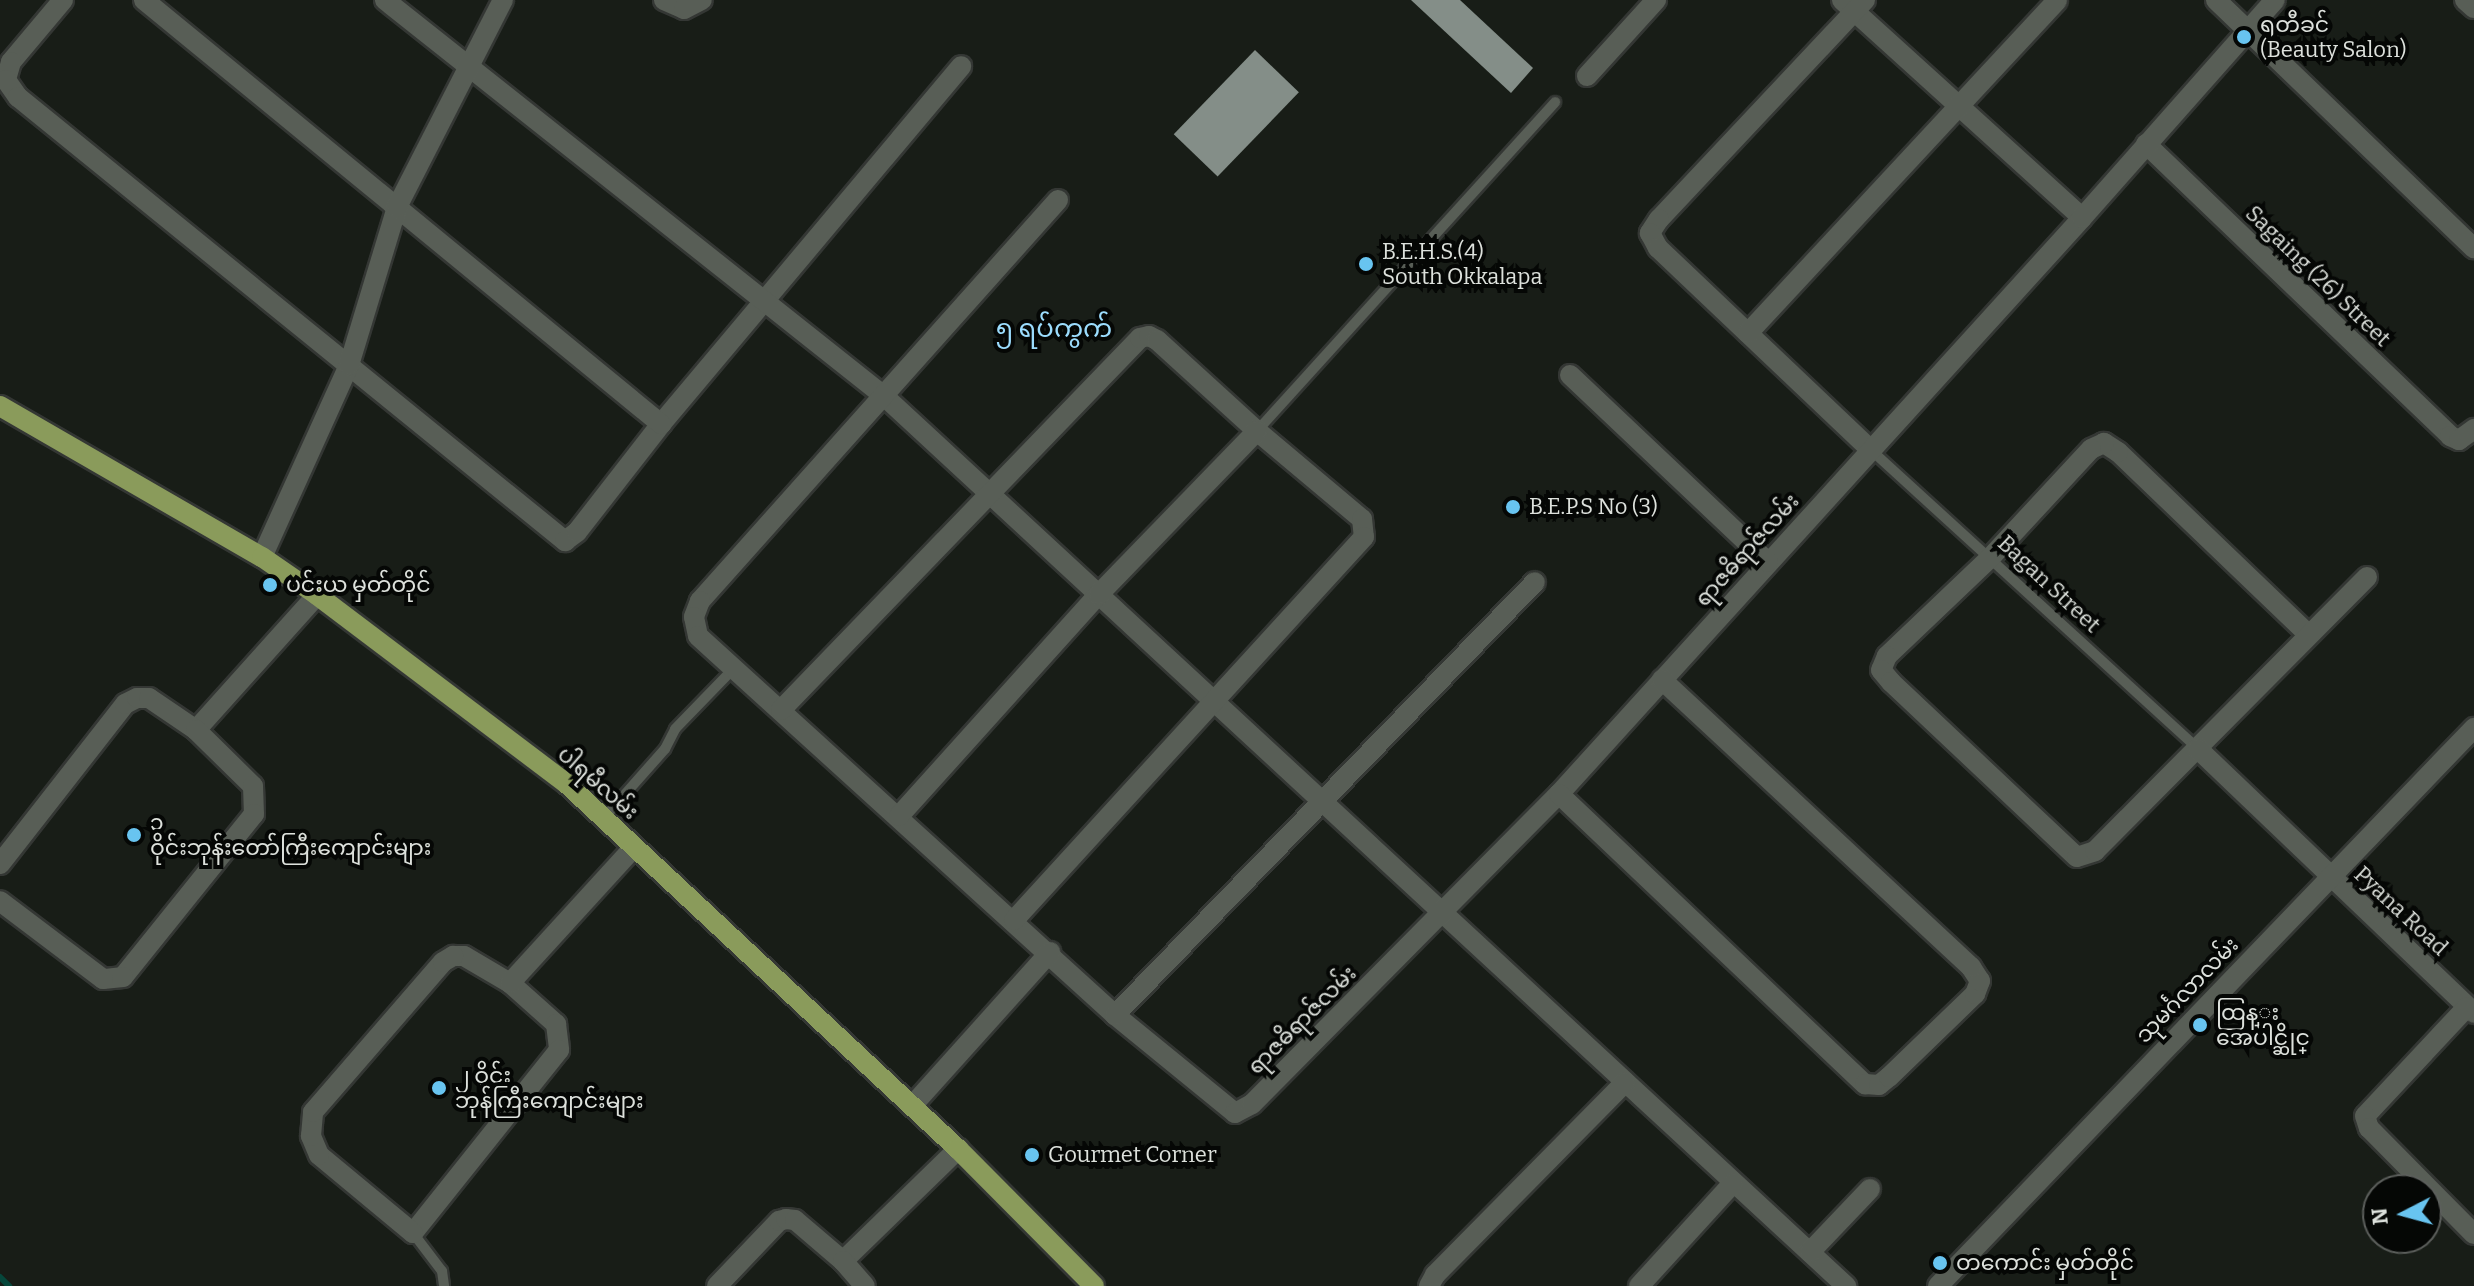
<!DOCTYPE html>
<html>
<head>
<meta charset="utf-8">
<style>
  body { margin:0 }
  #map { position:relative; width:2474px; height:1286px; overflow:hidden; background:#181d17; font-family:Bitter,"Noto Sans Myanmar",serif }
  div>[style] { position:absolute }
  .stream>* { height:6px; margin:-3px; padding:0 3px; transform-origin:3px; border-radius:3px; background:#06473b }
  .building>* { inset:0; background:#848e88; transform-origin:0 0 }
  .roads { filter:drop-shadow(2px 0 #343734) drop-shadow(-2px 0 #343734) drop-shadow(0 2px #343734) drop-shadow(0 -2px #343734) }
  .service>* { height:10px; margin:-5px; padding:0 5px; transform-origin:5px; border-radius:5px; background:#585e56 }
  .minor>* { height:20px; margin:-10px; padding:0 10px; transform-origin:10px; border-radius:10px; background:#585e56 }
  .tertiary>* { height:20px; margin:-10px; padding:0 10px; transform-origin:10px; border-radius:10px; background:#585e56 }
  .secondary>* { height:20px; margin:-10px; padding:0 10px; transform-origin:10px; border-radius:10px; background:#585e56 }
  .primary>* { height:20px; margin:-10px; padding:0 10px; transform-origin:10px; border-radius:10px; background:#8a9b5b }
  .dots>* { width:22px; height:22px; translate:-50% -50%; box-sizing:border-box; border:4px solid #050705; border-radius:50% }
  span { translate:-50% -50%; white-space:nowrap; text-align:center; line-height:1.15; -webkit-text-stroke:8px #050705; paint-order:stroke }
  .poi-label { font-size:22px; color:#dde1dc }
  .left { translate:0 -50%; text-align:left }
  .street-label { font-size:22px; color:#dde1dc }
  .quarter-label { font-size:26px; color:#9bdcfd }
  .north { position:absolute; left:2362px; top:1174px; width:80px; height:80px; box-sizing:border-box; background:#050705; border:2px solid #5b5e5b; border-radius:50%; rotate:264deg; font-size:22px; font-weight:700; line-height:32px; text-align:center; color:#dde1dc }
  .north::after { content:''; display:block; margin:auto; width:28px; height:36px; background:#68c4f0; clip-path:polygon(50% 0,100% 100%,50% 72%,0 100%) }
</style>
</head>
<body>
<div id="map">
  <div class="stream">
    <div style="left:0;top:1277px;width:13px;rotate:45deg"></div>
  </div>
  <div class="building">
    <div style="clip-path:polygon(1411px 0,1460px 0,1533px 68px,1511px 93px)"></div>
    <div style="left:1255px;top:50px;width:61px;height:117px;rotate:44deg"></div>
  </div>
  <div class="roads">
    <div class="service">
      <div style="left:1257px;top:431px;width:444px;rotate:-47.8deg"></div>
      <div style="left:1871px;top:450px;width:443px;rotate:42.4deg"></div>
      <div style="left:603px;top:819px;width:94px;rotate:-48.5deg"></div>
      <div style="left:665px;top:749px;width:22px;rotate:-63deg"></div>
      <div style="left:675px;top:729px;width:86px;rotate:-45.9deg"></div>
      <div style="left:413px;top:1233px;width:48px;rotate:52.7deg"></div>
      <div style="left:442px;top:1271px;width:15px;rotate:82deg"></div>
    </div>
    <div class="minor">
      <div style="left:63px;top:0;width:81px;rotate:130deg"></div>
      <div style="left:11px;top:62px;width:19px;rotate:106deg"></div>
      <div style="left:6px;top:80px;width:21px;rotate:55deg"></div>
      <div style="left:18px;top:97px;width:705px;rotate:39.07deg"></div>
      <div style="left:565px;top:541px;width:15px;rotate:-37deg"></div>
      <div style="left:577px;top:532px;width:137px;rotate:-52.1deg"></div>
      <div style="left:661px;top:424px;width:467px;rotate:-50deg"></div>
      <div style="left:144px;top:0;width:669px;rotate:39.36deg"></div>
      <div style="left:385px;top:0;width:637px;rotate:38.44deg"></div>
      <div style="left:884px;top:396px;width:1311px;rotate:42.77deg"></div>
      <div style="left:664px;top:0;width:22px;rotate:24deg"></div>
      <div style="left:684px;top:9px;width:20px;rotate:-27deg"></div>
      <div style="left:1842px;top:0;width:324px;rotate:42.2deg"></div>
      <div style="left:1865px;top:0;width:301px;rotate:133.2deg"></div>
      <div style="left:1659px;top:219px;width:17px;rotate:123deg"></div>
      <div style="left:1650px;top:233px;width:17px;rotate:62deg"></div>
      <div style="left:1658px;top:248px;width:294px;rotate:43.5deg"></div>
      <div style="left:2216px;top:0;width:358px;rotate:43.9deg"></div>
      <div style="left:1587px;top:76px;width:103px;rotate:-47.8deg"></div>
      <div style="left:2146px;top:144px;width:422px;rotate:43.8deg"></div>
      <div style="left:2450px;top:436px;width:10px;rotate:24deg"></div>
      <div style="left:2459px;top:440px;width:19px;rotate:-36deg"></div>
      <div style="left:1058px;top:200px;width:538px;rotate:131.76deg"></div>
      <div style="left:700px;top:601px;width:17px;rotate:111deg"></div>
      <div style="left:694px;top:617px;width:19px;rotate:78deg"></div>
      <div style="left:698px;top:636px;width:563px;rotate:42.27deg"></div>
      <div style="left:1115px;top:1015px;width:155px;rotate:39.2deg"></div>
      <div style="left:1235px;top:1113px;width:19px;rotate:-28deg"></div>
      <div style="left:1252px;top:1104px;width:436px;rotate:-45.3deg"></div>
      <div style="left:1559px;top:794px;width:778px;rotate:-47.76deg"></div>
      <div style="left:2082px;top:218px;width:291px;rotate:-48.5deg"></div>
      <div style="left:1748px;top:333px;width:454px;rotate:-47.1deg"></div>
      <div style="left:1570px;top:375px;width:272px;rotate:43.4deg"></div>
      <div style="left:262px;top:557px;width:211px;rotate:-65.6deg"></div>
      <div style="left:349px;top:365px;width:165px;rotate:-73.1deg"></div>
      <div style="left:397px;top:207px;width:233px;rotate:-62.9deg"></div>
      <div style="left:2308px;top:634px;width:263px;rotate:-136.2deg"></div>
      <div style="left:2118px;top:452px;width:17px;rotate:-147deg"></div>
      <div style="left:2104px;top:443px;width:14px;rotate:155deg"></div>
      <div style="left:2091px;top:449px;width:147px;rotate:132.8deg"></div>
      <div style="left:1991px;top:557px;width:144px;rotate:136.4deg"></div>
      <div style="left:1887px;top:656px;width:15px;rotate:113deg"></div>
      <div style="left:1881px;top:670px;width:16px;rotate:50deg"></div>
      <div style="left:1891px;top:682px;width:255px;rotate:43.3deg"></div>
      <div style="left:2077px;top:857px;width:19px;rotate:-18deg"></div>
      <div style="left:2095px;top:851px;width:386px;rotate:-45.2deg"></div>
      <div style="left:781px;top:710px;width:517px;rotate:-46.02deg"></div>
      <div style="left:1140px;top:338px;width:9px;rotate:-13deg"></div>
      <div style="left:1149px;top:336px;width:9px;rotate:27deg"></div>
      <div style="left:1157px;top:340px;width:135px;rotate:42.3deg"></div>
      <div style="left:1257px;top:431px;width:137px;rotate:40deg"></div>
      <div style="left:1362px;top:519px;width:18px;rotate:84deg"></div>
      <div style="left:1364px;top:537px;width:519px;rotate:132.42deg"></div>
      <div style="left:196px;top:730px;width:181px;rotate:-48.1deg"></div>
      <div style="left:2198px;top:749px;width:382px;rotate:43.7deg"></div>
      <div style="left:1559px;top:794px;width:422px;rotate:43.5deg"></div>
      <div style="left:1865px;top:1084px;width:14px;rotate:4deg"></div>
      <div style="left:1879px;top:1085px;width:13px;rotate:-39deg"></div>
      <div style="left:1889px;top:1077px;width:120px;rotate:-44deg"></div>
      <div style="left:1975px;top:994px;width:14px;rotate:-69deg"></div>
      <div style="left:1980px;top:981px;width:17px;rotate:-123deg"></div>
      <div style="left:1971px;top:967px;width:422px;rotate:-137.1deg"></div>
      <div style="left:899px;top:816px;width:299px;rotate:-48deg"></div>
      <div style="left:1099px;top:594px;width:227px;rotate:-45.9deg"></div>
      <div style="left:0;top:864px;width:203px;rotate:-52deg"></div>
      <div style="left:125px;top:704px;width:13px;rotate:-27deg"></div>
      <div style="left:137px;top:698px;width:12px"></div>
      <div style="left:149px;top:698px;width:57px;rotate:34.2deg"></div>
      <div style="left:196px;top:730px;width:80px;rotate:44.5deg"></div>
      <div style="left:253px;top:786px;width:28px;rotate:88deg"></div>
      <div style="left:254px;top:814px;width:209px;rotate:128.8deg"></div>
      <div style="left:123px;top:977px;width:20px;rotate:174deg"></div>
      <div style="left:103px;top:979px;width:129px;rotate:-142.9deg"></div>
      <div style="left:453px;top:956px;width:11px"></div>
      <div style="left:464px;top:956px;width:53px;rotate:30.4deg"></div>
      <div style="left:510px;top:983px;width:62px;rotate:41.7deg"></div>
      <div style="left:556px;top:1024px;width:26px;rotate:83deg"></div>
      <div style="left:559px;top:1050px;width:234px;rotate:128.6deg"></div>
      <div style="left:413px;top:1233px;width:122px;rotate:-140.3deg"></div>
      <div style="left:319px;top:1155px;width:21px;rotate:-113deg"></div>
      <div style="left:311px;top:1136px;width:24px;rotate:-85deg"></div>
      <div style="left:313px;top:1112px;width:198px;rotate:-49.1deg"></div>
      <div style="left:443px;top:962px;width:12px;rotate:-31deg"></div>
      <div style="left:510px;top:983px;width:184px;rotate:-47.6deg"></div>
      <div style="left:2467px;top:1007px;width:149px;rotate:133.1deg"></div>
      <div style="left:2365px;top:1116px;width:13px;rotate:72deg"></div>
      <div style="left:2369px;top:1128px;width:149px;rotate:45.3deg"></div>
      <div style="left:1115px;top:1015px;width:603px;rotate:-45.87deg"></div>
      <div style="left:912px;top:1106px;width:207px;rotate:-48.1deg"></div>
      <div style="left:1810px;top:1252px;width:87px;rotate:-46.4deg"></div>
      <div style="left:843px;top:1261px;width:161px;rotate:-44.2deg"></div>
      <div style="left:717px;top:1286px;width:90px;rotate:-46.4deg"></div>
      <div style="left:779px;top:1221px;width:7px;rotate:-16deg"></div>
      <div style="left:786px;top:1219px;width:9px;rotate:6deg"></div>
      <div style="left:795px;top:1220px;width:63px;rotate:40.5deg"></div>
      <div style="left:843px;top:1261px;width:33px;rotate:49deg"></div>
      <div style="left:1429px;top:1286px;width:13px;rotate:-61deg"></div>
      <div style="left:1435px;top:1275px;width:271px;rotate:-45.4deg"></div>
      <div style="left:1639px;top:1286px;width:139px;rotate:-47.6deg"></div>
    </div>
    <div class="tertiary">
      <div style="left:2465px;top:0;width:12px;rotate:42deg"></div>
    </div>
    <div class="secondary">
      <div style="left:1938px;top:1286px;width:774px;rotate:-46.15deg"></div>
    </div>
    <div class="primary">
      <div style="left:0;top:406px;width:302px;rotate:30deg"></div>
      <div style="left:262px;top:557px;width:67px;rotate:34.6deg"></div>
      <div style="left:317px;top:595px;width:313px;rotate:37.1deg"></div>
      <div style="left:567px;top:784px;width:535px;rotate:43.03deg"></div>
      <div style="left:958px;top:1149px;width:193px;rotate:45.2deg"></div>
    </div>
  </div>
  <div class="dots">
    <div style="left:2244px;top:37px;background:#68c4f0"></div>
    <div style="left:1366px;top:264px;background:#68c4f0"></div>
    <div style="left:1513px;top:507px;background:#68c4f0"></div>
    <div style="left:270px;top:585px;background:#68c4f0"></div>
    <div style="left:134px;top:835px;background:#68c4f0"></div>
    <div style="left:2200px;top:1025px;background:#68c4f0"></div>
    <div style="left:439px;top:1088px;background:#68c4f0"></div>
    <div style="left:1032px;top:1155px;background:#68c4f0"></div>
    <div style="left:1940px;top:1263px;background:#68c4f0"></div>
  </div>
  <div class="poi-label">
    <span class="left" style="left:2260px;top:37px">ရတီခင်<br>(Beauty Salon)</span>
    <span class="left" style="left:1382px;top:264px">B.E.H.S.(4)<br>South Okkalapa</span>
    <span class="left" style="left:1529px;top:507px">B.E.P.S No (3)</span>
    <span class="left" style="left:286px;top:585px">ပင်းယ မှတ်တိုင်</span>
    <span class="left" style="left:150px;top:835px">၃<br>ဝိုင်းဘုန်းတော်ကြီးကျောင်းများ</span>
    <span class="left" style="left:2216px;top:1025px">ထြန္း<br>အေပါင္ဆိုင္</span>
    <span class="left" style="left:455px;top:1088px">၂ ဝိုင်း<br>ဘုန်ကြီးကျောင်းများ</span>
    <span class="left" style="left:1048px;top:1155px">Gourmet Corner</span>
    <span class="left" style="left:1956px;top:1263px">တကောင်း မှတ်တိုင်</span>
  </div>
  <div class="street-label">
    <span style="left:2318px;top:276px;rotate:44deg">Sagaing (26) Street</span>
    <span style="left:1747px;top:550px;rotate:-48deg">ရာဇဓိရာဇ်လမ်း</span>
    <span style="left:2049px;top:584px;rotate:43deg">Bagan Street</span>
    <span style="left:598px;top:783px;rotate:41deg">ပါရမီလမ်း</span>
    <span style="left:2401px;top:911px;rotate:43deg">Pyana Road</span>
    <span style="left:2187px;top:990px;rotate:-46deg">သုမင်္ဂလာလမ်း</span>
    <span style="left:1302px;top:1020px;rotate:-45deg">ရာဇဓိရာဇ်လမ်း</span>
  </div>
  <div class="quarter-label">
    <span style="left:1054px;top:329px">၅ ရပ်ကွက်</span>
  </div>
  <div class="north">N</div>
</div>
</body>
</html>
